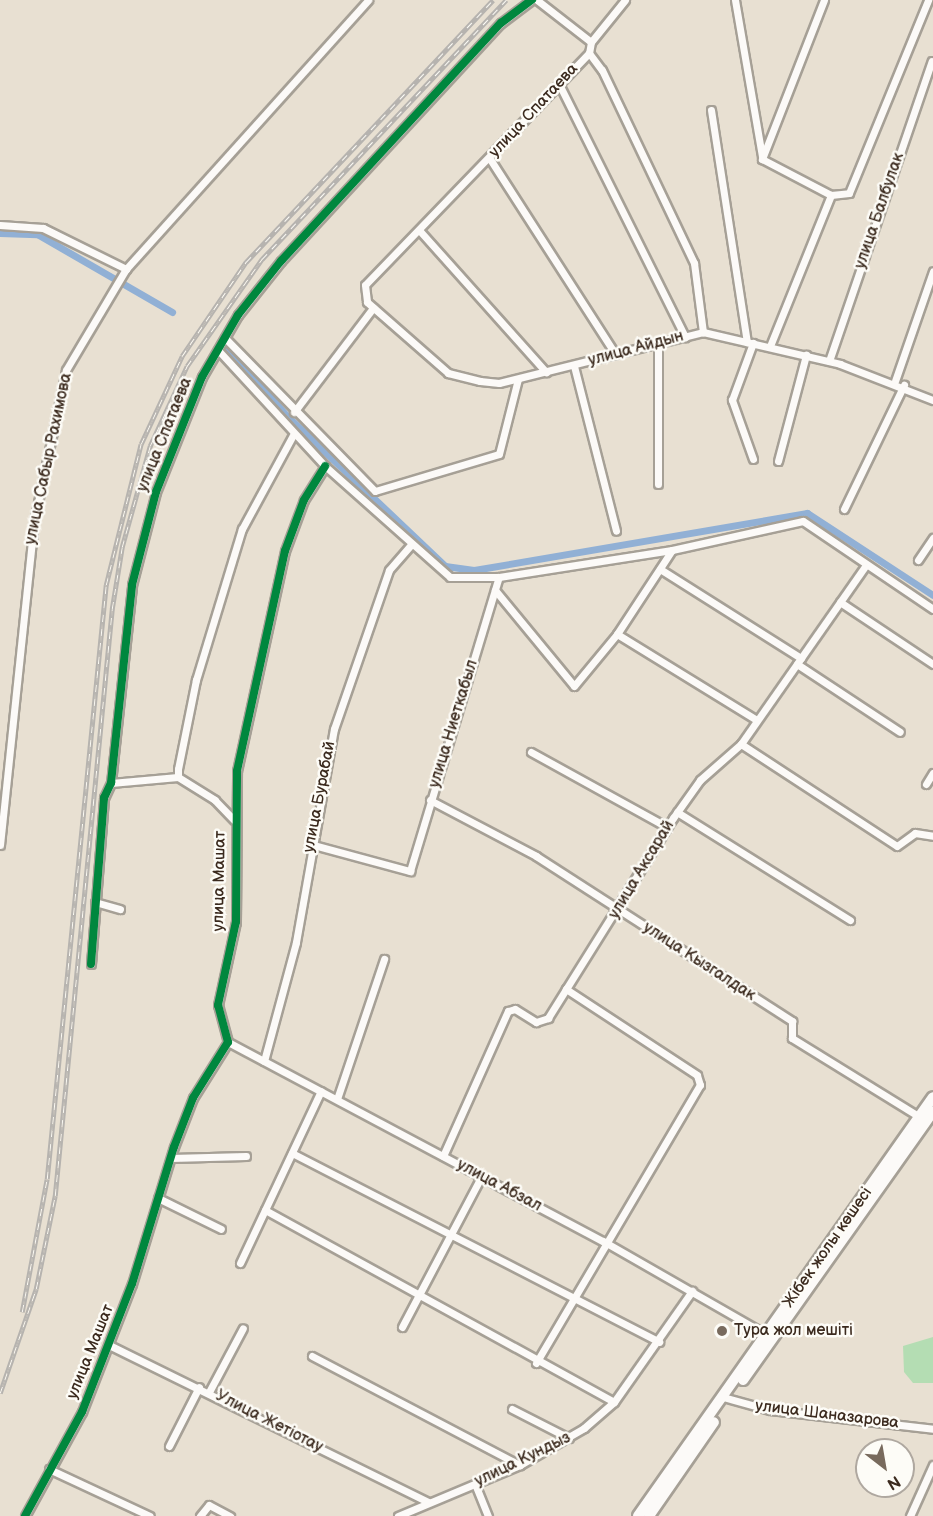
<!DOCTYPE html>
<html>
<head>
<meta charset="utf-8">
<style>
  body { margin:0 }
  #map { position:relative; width:933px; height:1516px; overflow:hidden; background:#e8e0d2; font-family:"Balsamiq Sans",sans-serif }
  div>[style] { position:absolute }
  .green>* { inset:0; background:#b4ddb3 }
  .canal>* { height:7px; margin:-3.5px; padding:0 3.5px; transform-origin:3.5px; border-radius:3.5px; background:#91b0d5 }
  .roads { filter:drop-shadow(2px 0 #a6a096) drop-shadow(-2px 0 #a6a096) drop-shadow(0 2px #a6a096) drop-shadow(0 -2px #a6a096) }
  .minor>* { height:7px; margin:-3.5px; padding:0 3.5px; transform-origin:3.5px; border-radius:3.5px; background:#fcfaf8 }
  .primary>* { height:10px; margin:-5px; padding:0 5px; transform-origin:5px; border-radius:5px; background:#fcfaf8 }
  .rail>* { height:4.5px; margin-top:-2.25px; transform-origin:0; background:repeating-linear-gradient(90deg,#fdfcf7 0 7px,#b6b3af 0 14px); box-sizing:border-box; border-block:2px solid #b6b3af }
  .cycleway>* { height:8px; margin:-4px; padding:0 4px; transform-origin:4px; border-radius:4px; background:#00873e }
  .dots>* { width:16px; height:16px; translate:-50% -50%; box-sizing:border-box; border:3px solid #fdfcf7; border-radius:50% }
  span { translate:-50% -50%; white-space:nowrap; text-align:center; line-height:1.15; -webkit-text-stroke:5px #fdfcf7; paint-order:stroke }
  .street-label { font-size:16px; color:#3b2a1e }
  .poi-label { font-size:16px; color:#3b2a1e }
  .left { translate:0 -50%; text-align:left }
  .north { position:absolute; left:855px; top:1438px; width:60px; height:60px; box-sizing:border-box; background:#fdfcf7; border:2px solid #afa8a0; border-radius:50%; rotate:149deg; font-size:16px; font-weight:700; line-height:24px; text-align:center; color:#3b2a1e }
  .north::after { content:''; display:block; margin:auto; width:21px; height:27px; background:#786a5d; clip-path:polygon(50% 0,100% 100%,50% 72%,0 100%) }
</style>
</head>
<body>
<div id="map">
  <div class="green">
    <div style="clip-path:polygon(933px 1337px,933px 1383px,913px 1383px,904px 1372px,903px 1346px)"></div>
  </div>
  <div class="canal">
    <div style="left:0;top:233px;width:37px;rotate:2deg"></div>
    <div style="left:37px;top:234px;width:156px;rotate:30deg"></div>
    <div style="left:228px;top:348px;width:89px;rotate:49.1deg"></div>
    <div style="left:286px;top:415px;width:219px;rotate:43.5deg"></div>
    <div style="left:445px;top:566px;width:29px;rotate:8deg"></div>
    <div style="left:474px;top:570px;width:338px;rotate:-9.7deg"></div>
    <div style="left:807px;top:513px;width:150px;rotate:33.1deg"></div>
  </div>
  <div class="roads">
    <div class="minor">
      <div style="left:537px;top:0;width:68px;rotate:37.9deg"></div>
      <div style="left:625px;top:0;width:54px;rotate:129deg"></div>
      <div style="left:591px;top:42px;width:11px;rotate:100deg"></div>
      <div style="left:589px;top:53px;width:322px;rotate:134deg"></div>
      <div style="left:365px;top:285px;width:17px;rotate:83deg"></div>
      <div style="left:367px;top:302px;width:108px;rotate:41.2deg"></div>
      <div style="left:448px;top:373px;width:33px;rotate:14deg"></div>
      <div style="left:480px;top:381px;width:19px;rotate:6deg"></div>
      <div style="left:499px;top:383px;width:210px;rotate:-14deg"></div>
      <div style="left:703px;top:332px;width:141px;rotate:13.1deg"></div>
      <div style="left:840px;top:364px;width:100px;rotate:21.2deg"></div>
      <div style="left:735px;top:0;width:159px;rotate:80.2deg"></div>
      <div style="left:824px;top:0;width:171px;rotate:111.3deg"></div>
      <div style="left:762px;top:159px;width:78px;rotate:27.6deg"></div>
      <div style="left:589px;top:53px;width:21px;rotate:53deg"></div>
      <div style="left:602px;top:70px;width:214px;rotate:64.5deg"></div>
      <div style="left:694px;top:263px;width:70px;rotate:82.6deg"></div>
      <div style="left:559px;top:84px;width:283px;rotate:63.5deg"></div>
      <div style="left:711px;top:110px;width:235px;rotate:81.2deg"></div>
      <div style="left:490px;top:159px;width:232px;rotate:57.3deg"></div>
      <div style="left:0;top:225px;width:43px;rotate:4deg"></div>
      <div style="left:43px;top:228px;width:93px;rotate:26.3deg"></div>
      <div style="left:419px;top:230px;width:191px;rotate:48.2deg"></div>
      <div style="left:225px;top:338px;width:214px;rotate:45.6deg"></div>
      <div style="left:375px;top:491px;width:129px;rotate:-16.6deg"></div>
      <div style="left:499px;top:454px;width:77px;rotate:-75.8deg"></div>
      <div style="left:770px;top:346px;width:163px;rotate:-68deg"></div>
      <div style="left:831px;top:195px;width:18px;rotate:-6deg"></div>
      <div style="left:849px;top:193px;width:209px;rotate:-67.7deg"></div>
      <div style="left:218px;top:350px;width:158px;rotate:47.3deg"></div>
      <div style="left:325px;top:466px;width:167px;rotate:41.6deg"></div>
      <div style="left:450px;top:577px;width:49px"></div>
      <div style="left:499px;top:577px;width:175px;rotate:-8.9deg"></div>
      <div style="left:672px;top:550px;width:134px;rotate:-12.5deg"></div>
      <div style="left:803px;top:521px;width:157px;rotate:34.1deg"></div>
      <div style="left:829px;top:361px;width:317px;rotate:-71.1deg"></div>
      <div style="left:574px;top:366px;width:170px;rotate:75.7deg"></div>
      <div style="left:895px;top:381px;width:116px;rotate:-70.9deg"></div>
      <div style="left:294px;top:412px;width:131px;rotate:-52.8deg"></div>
      <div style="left:753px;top:459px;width:63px;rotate:-109.6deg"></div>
      <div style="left:732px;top:400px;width:61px;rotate:-69.8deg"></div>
      <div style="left:778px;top:461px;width:110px;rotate:-75.2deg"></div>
      <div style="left:658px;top:484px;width:141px;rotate:-90deg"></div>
      <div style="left:844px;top:509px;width:138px;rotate:-64.2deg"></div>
      <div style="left:918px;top:560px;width:27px;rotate:-56deg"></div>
      <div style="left:660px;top:569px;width:167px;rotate:32.3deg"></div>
      <div style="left:495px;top:590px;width:124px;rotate:50.5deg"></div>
      <div style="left:574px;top:686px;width:67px;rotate:-50.4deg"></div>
      <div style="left:617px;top:634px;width:100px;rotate:-56.8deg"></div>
      <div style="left:840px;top:602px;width:112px;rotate:33.7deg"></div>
      <div style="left:617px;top:634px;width:164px;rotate:31.6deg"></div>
      <div style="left:797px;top:664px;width:123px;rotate:33.4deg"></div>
      <div style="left:741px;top:744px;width:186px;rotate:33.2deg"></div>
      <div style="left:897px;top:846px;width:22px;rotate:-36deg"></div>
      <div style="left:915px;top:833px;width:18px;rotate:9deg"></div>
      <div style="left:531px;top:752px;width:155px;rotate:28.9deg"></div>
      <div style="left:111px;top:783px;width:67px;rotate:-5.1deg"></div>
      <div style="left:926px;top:784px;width:13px;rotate:-58deg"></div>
      <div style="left:430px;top:800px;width:120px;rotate:27.8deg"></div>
      <div style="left:536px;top:856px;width:305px;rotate:32.8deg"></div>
      <div style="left:792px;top:1021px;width:17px;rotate:90deg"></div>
      <div style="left:792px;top:1038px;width:150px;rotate:31.7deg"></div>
      <div style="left:677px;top:812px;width:204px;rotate:32deg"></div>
      <div style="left:234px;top:820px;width:28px;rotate:-134deg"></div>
      <div style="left:215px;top:800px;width:44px;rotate:-148.1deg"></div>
      <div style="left:178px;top:777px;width:8px;rotate:-90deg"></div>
      <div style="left:178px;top:769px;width:91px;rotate:-78.6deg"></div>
      <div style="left:196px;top:680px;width:158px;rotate:-73.1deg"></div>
      <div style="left:242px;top:529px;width:107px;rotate:-61.5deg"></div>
      <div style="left:310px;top:844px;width:104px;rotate:15.1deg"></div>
      <div style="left:410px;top:871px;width:307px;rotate:-73.2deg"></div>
      <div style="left:0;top:845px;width:326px;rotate:-84deg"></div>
      <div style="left:34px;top:521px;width:154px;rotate:-78deg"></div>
      <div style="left:66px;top:370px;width:117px;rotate:-59.3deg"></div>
      <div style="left:126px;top:269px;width:362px;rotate:-48deg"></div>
      <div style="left:95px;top:902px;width:26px;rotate:16deg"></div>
      <div style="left:91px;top:964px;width:167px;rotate:-85.5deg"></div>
      <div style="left:104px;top:798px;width:17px;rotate:-65deg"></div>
      <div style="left:111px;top:783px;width:199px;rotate:-83.9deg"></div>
      <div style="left:132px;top:585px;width:96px;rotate:-75.5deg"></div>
      <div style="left:156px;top:492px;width:124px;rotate:-68.2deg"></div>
      <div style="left:202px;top:377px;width:72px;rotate:-59.9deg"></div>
      <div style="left:238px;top:315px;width:69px;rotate:-51.5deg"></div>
      <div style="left:281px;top:261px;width:324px;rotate:-47.3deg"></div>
      <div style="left:501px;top:23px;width:39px;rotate:-37deg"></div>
      <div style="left:228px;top:1042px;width:425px;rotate:28deg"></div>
      <div style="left:603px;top:1241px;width:189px;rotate:29.8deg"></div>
      <div style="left:264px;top:1061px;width:123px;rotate:-74.9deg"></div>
      <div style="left:296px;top:942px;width:216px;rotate:-79.9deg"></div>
      <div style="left:334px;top:729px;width:168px;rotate:-70.9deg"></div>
      <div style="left:389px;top:570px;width:32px;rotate:-49deg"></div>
      <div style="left:337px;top:1099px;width:148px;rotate:-71.4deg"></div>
      <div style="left:292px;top:1153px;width:413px;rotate:27.2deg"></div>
      <div style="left:443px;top:1156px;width:159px;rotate:-65.9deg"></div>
      <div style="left:508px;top:1011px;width:7px;rotate:-16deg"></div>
      <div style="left:515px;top:1009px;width:25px;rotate:32deg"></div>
      <div style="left:536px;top:1022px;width:13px;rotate:-18deg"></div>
      <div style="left:548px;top:1018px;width:236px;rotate:-58deg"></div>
      <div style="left:673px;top:818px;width:47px;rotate:-54.6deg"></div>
      <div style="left:700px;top:780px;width:55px;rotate:-41.3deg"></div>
      <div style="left:741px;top:744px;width:217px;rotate:-55.1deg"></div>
      <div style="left:171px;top:1158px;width:75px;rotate:-1.5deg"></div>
      <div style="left:158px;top:1198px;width:70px;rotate:26.2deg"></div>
      <div style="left:265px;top:1210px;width:398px;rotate:28.8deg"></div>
      <div style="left:240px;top:1263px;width:190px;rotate:-64.8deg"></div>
      <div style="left:402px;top:1327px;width:170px;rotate:-62.2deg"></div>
      <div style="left:109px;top:1345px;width:356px;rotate:26.2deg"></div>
      <div style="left:312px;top:1356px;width:235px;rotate:27.7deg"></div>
      <div style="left:536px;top:1363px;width:323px;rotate:-59.5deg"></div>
      <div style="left:700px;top:1085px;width:10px;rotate:-107deg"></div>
      <div style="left:697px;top:1075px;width:157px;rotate:-146.7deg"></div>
      <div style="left:209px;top:1392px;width:72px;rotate:-62deg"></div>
      <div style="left:723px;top:1397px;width:49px;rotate:15.5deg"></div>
      <div style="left:770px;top:1410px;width:164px;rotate:6.6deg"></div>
      <div style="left:512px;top:1409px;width:64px;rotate:27deg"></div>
      <div style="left:169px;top:1446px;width:66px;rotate:-63deg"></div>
      <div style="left:49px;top:1469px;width:111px;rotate:25deg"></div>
      <div style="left:475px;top:1484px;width:35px;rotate:68deg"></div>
      <div style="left:25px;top:1516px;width:119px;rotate:-61.3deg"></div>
      <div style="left:82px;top:1412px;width:137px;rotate:-68.7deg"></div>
      <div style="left:132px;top:1284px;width:143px;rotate:-73deg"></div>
      <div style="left:174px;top:1147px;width:53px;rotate:-68.8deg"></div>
      <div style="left:193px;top:1098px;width:66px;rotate:-58deg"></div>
      <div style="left:228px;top:1042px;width:38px;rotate:-105deg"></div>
      <div style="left:218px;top:1005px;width:85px;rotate:-77.8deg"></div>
      <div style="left:236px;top:922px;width:151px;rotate:-89.6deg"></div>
      <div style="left:237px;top:771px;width:225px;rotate:-77.7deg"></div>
      <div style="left:285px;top:551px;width:54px;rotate:-69.6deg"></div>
      <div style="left:304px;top:500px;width:40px;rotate:-58deg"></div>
      <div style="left:200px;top:1516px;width:14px;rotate:-51deg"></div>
      <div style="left:209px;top:1505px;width:24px;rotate:28deg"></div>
      <div style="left:398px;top:1516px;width:132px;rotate:-22.7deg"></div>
      <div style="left:520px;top:1465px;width:74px;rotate:-30deg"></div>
      <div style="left:584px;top:1428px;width:40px;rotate:-41deg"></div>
      <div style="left:614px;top:1402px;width:136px;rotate:-54.9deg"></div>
      <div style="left:910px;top:1516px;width:56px;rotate:-65.7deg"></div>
    </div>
    <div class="primary">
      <div style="left:743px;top:1380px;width:329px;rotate:-54.7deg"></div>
      <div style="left:638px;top:1516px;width:512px;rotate:-54.85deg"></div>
      <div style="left:649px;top:1516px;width:114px;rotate:-55.3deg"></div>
    </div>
  </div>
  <div class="rail">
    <div style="left:22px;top:1312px;width:135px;rotate:-79.4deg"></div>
    <div style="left:47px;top:1179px;width:597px;rotate:-84.33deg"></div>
    <div style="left:106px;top:585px;width:145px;rotate:-76.1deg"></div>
    <div style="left:141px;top:444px;width:97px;rotate:-65deg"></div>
    <div style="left:182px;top:356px;width:114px;rotate:-55.8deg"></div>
    <div style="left:246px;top:262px;width:360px;rotate:-46.7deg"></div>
    <div style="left:0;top:1393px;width:110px;rotate:-70.9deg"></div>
    <div style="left:36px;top:1289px;width:95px;rotate:-78.5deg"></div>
    <div style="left:55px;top:1196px;width:590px;rotate:-84.45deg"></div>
    <div style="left:112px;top:609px;width:63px;rotate:-80.8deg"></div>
    <div style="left:122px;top:547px;width:105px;rotate:-74.5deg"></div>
    <div style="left:150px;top:446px;width:88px;rotate:-65.2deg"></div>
    <div style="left:187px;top:366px;width:131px;rotate:-55deg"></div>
    <div style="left:262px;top:259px;width:356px;rotate:-46.7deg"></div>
  </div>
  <div class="cycleway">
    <div style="left:91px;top:964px;width:167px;rotate:-85.5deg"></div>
    <div style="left:104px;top:798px;width:17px;rotate:-65deg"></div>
    <div style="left:111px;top:783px;width:199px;rotate:-83.9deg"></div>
    <div style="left:132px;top:585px;width:96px;rotate:-75.5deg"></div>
    <div style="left:156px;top:492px;width:124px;rotate:-68.2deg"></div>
    <div style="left:202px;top:377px;width:72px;rotate:-59.9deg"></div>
    <div style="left:238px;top:315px;width:69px;rotate:-51.5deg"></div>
    <div style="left:281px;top:261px;width:324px;rotate:-47.3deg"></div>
    <div style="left:501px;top:23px;width:39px;rotate:-37deg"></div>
    <div style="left:25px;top:1516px;width:119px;rotate:-61.3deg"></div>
    <div style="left:82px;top:1412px;width:137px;rotate:-68.7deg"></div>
    <div style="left:132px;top:1284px;width:143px;rotate:-73deg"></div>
    <div style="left:174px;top:1147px;width:53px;rotate:-68.8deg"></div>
    <div style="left:193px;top:1098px;width:66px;rotate:-58deg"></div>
    <div style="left:228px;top:1042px;width:38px;rotate:-105deg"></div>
    <div style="left:218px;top:1005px;width:85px;rotate:-77.8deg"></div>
    <div style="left:236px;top:922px;width:151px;rotate:-89.6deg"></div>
    <div style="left:237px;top:771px;width:225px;rotate:-77.7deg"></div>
    <div style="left:285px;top:551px;width:54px;rotate:-69.6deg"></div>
    <div style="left:304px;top:500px;width:40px;rotate:-58deg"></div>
  </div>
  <div class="dots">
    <div style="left:722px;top:1331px;background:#786a5d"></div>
  </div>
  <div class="street-label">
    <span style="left:534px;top:111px;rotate:-47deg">улица Спатаева</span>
    <span style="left:880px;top:211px;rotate:-71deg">улица Балбулак</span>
    <span style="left:636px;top:349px;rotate:-15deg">улица Айдын</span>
    <span style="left:165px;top:435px;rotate:-68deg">улица Спатаева</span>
    <span style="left:49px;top:459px;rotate:-78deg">улица Сабыр Рахимова</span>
    <span style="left:454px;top:724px;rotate:-73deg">улица Ниеткабыл</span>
    <span style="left:320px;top:797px;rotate:-79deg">улица Бурабай</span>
    <span style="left:642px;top:870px;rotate:-59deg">улица Аксарай</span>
    <span style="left:220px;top:881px;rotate:-89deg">улица Машат</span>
    <span style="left:699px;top:962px;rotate:33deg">улица Кызгалдак</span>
    <span style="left:499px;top:1186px;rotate:28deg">улица Абзал</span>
    <span style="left:828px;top:1248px;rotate:-55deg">Жібек жолы көшесі</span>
    <span style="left:91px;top:1352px;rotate:-68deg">улица Машат</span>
    <span style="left:827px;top:1415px;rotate:7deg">улица Шаназарова</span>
    <span style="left:269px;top:1422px;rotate:27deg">Улица Жетіотау</span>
    <span style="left:523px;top:1460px;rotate:-26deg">улица Кундыз</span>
  </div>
  <div class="poi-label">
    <span class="left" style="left:734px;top:1331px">Тура жол мешіті</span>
  </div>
  <div class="north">N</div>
</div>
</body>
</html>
